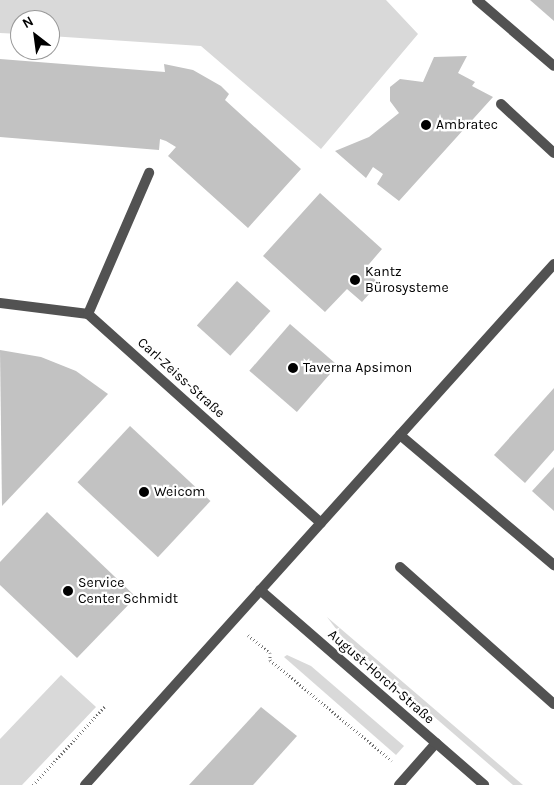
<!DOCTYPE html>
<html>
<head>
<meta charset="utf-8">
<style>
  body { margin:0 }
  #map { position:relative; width:554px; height:785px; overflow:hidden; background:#fff; font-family:Karla,sans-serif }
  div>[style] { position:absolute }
  .green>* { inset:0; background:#d9d9d9 }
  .building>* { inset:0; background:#c2c2c2; transform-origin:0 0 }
  .path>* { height:3px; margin-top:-1.5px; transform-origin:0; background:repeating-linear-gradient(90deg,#747474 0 1px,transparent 0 3.5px) }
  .service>* { height:10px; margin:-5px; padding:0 5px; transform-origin:5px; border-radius:5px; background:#525252 }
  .minor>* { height:10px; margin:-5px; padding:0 5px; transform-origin:5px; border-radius:5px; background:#525252 }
  .dots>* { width:14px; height:14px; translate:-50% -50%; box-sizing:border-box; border:2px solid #fff; border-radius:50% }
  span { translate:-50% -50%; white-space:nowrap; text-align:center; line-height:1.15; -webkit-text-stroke:4.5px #fff; paint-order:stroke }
  .poi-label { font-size:14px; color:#000 }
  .left { translate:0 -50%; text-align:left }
  .street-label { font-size:14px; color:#000 }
  .north { position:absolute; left:10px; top:10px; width:50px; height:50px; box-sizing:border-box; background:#fff; border:1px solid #999; border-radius:50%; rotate:330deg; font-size:14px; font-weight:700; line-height:20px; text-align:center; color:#000 }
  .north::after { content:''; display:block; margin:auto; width:18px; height:22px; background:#000; clip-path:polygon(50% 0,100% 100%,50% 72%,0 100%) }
</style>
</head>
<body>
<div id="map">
  <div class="green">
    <div style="clip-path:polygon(0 0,386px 0,418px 34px,321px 149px,201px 46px,50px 36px,50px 20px,20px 20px,20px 34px,0 33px)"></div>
    <div style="clip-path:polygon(327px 617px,523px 785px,513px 785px,343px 638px)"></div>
    <div style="clip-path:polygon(287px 655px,311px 666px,404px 746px,396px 755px,284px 657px)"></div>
    <div style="clip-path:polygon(61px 675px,96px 707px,22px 785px,0 785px,0 739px)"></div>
  </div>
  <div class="building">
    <div style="clip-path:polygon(530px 0,554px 0,554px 21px)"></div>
    <div style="clip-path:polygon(467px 56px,458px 73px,475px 82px,472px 86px,493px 97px,399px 201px,377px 184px,383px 174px,373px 167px,366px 178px,335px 151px,369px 137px,399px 113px,390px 101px,390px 87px,400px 79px,423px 82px,434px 57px)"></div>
    <div style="clip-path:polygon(0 59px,165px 72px,164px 64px,193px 70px,221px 86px,229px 94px,225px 100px,301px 169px,248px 228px,168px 156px,176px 147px,166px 141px,160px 139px,159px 150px,0 137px)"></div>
    <div style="clip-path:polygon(320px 193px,382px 249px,364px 270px,379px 283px,362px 302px,347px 289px,325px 312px,263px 256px)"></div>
    <div style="left:237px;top:281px;width:45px;height:60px;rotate:42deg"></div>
    <div style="left:290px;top:324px;width:63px;height:62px;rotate:41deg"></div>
    <div style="clip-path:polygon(0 350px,41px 357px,76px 371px,108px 394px,2px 506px)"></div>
    <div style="clip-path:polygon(554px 388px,554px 450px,525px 483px,494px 455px)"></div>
    <div style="left:130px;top:426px;width:110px;height:77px;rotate:43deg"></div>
    <div style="clip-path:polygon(554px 467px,554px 511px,532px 491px)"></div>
    <div style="clip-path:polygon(47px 512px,136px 597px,77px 658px,0 585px,0 562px)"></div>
    <div style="clip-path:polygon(261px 707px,297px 736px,253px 785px,189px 785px)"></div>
  </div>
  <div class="path">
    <div style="left:248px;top:635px;width:28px;rotate:39deg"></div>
    <div style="left:270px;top:653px;width:7px;rotate:90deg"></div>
    <div style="left:270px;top:660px;width:158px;rotate:39.6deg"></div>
    <div style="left:33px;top:785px;width:108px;rotate:-47.6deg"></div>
  </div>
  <div class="service">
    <div style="left:501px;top:104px;width:72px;rotate:42.8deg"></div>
    <div style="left:88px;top:314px;width:154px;rotate:-66.6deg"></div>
    <div style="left:400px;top:435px;width:202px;rotate:40.2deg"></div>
    <div style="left:400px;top:567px;width:206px;rotate:41.7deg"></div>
    <div style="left:399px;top:785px;width:56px;rotate:-48.6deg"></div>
  </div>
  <div class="minor">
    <div style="left:477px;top:0;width:101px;rotate:40.6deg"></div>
    <div style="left:0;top:303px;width:89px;rotate:7.1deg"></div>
    <div style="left:88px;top:314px;width:313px;rotate:41.9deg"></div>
    <div style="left:260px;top:590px;width:297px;rotate:41deg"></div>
    <div style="left:85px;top:785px;width:701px;rotate:-48.01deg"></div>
  </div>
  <div class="dots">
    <div style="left:426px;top:125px;background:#000"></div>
    <div style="left:355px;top:280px;background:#000"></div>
    <div style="left:293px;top:368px;background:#000"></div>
    <div style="left:144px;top:492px;background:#000"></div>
    <div style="left:68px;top:591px;background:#000"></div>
  </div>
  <div class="poi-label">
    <span class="left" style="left:436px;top:125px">Ambratec</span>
    <span class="left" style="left:365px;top:280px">Kantz<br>Bürosysteme</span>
    <span class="left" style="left:303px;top:368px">Taverna Apsimon</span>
    <span class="left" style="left:154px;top:492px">Weicom</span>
    <span class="left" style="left:78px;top:591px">Service<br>Center Schmidt</span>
  </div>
  <div class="street-label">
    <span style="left:181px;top:378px;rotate:42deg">Carl-Zeiss-Straße</span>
    <span style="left:381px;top:677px;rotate:41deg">August-Horch-Straße</span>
  </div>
  <div class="north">N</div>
</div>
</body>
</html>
